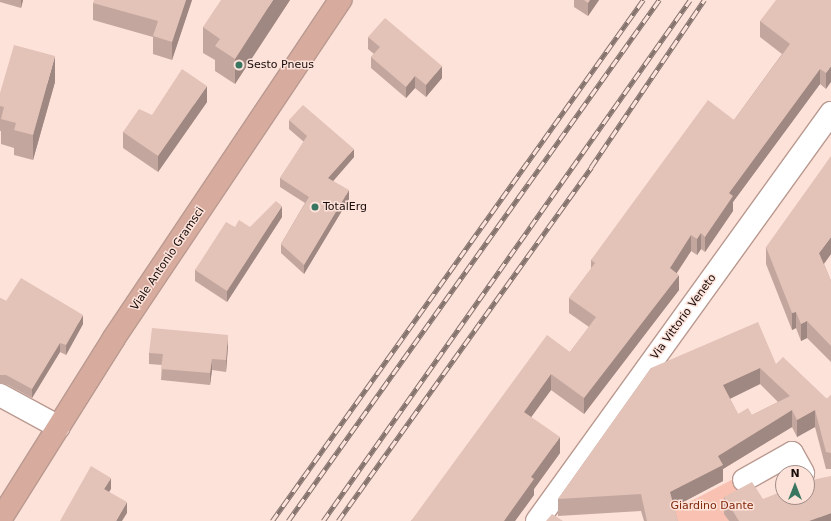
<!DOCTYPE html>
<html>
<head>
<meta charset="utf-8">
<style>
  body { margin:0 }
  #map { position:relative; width:831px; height:521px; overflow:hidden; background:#fde2da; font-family:"DejaVu Sans",sans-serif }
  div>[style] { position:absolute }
  .green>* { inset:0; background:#f9c1b1 }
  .roads { filter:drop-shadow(1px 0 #ba9a90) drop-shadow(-1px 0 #ba9a90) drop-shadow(0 1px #ba9a90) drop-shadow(0 -1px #ba9a90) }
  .minor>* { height:22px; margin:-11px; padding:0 11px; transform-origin:11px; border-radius:11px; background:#fff }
  .major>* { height:22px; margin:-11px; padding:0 11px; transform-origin:11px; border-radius:11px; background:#d7ac9f }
  .rail>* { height:4.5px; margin-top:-2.25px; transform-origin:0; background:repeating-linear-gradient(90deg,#fde2da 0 9px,#84726c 0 18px); box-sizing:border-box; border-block:1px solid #84726c }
  .wall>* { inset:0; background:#c3a79e }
  .shaded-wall>* { inset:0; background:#9f8881 }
  .building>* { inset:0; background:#e3c2b8 }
  .dots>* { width:11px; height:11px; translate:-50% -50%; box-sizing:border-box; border:2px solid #fde2da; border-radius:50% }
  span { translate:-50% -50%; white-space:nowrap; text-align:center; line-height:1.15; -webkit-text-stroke:3px #fde2da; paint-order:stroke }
  .poi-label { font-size:11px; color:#170c09 }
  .left { translate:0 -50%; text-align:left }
  .street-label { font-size:11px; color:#170c09 }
  .park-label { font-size:11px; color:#7f280a }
  .north { position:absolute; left:775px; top:465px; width:40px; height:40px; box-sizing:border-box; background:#fde2da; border:1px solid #a18c86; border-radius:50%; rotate:0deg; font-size:11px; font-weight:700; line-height:16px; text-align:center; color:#170c09 }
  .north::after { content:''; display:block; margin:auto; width:14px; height:18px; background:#387662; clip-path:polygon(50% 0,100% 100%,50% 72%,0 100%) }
</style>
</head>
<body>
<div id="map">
  <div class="green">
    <div style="clip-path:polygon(741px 475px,752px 498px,725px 513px,729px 521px,673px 521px,670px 512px)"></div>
  </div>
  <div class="roads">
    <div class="minor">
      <div style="left:0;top:395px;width:67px;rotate:28.5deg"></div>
      <div style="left:744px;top:480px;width:55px;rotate:-29.4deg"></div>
      <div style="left:792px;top:453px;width:23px;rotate:61deg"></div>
      <div style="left:537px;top:521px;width:503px;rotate:-54.22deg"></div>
    </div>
    <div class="major">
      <div style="left:0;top:520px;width:215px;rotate:-57.9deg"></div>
      <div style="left:114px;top:338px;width:407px;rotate:-56.2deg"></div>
    </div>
  </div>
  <div class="rail">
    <div style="left:272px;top:521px;width:640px;rotate:-54.55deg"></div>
    <div style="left:288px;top:521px;width:640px;rotate:-54.55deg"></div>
    <div style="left:323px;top:521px;width:637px;rotate:-54.84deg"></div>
    <div style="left:338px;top:521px;width:435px;rotate:-54.4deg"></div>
    <div style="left:591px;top:167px;width:202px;rotate:-55.9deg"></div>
  </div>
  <div class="wall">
    <div style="clip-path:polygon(0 0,23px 0,21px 8px,0 2px)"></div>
    <div style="clip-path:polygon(192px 0,172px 60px,153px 54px,153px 37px,93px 20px,93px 3px)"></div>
    <div style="clip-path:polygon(290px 0,235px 84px,215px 71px,215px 60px,203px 53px,203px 27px)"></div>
    <div style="clip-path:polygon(574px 0,599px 0,588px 16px,574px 7px)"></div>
    <div style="clip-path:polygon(831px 0,826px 89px,820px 84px,733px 202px,733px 211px,705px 252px,701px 249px,697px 255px,691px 251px,677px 273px,679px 290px,584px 414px,551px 390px,531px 417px,560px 453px,534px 489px,534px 495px,515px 521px,411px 521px,570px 352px,589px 327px,569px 313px,569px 298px,591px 269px,591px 260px,734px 120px,782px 54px,760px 37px,760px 21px)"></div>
    <div style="clip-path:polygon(368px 37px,442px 78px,426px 97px,415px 88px,406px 98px,371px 68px,371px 57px,374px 54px,368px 49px)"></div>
    <div style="clip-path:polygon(55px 82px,33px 160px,14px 155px,14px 148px,1px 144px,1px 131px,0 131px,0 93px)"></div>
    <div style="clip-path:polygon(207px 102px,158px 172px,123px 148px,123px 132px,152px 115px)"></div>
    <div style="clip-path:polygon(289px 120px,354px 157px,333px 181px,349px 199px,304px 274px,281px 253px,281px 244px,305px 203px,280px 187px,280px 178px,304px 142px,289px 129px)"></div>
    <div style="clip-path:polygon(282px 217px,227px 302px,195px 281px,195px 270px,235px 227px,250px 227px)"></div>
    <div style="clip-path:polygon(766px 247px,831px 254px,824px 264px,831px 281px,831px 362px,807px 338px,801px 341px,796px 328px,792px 330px,766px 264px)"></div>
    <div style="clip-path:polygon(0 298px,6px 301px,83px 324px,66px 355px,60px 352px,32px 398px,6px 384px,0 384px)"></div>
    <div style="clip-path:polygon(228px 346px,226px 372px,212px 370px,210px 385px,161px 380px,162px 365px,149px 364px,149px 353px)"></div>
    <div style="clip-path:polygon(evenodd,776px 364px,827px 399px,831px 395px,831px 469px,826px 469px,815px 427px,797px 437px,792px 427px,723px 469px,723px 481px,674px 507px,678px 521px,644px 521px,641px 511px,558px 516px,558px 499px,651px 368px,776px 364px,760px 384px,778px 402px,752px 415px,738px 414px,730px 399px,760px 384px)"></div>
    <div style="clip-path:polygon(724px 497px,763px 499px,831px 521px,729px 521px,724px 514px)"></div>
  </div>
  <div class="shaded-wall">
    <div style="clip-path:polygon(21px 0,23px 0,21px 8px)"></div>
    <div style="clip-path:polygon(186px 0,192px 0,172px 60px,172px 42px)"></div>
    <div style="clip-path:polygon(273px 0,290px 0,235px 84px,235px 59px)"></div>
    <div style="clip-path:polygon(590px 0,599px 0,588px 16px,588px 3px)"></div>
    <div style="clip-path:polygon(55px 56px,55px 82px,33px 160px,33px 135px)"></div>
    <div style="clip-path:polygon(442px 66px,442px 78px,426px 97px,426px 85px)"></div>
    <div style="clip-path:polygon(831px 66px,831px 82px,826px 89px,826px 73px)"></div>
    <div style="clip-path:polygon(820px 69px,820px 84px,733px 202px,733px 211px,705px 252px,705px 237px,729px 193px)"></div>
    <div style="clip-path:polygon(415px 76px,415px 88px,406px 98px,406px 87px)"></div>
    <div style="clip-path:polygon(207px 86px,207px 102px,158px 172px,158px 156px)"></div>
    <div style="clip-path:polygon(354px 149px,354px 157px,328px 187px,328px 178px)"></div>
    <div style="clip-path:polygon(349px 190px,349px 199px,304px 274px,304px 265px)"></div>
    <div style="clip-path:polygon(282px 206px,282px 217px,227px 302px,227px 291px)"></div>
    <div style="clip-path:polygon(701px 233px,701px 249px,697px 255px,697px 239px)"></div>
    <div style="clip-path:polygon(691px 235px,691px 251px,670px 283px,670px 268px)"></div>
    <div style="clip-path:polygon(831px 237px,831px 254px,819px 270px,819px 253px)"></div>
    <div style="clip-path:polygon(679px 275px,679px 290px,584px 414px,584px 398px)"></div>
    <div style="clip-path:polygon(796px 312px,796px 328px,792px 330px,792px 313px)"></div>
    <div style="clip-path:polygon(83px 315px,83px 324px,66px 355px,66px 345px)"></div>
    <div style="clip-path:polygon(807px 321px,807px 338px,801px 341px,801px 324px)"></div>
    <div style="clip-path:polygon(228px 335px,228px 346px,226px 372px,226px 360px)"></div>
    <div style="clip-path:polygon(60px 343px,60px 352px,32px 398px,32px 389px)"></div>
    <div style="clip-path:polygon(212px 359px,212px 370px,210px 385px,210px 373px)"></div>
    <div style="clip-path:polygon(760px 368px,760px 384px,723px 402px,723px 385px)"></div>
    <div style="clip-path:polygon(551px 374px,551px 390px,524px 427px,524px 412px)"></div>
    <div style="clip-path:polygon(792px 410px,792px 427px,723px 469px,723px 481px,670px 509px,670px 492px,718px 456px)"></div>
    <div style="clip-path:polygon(815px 410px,815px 427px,797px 437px,797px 420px)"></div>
    <div style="clip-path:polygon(560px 437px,560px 453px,534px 489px,534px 495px,515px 521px,504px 521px,531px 477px)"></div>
    <div style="clip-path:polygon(111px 478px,111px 489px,104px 500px,104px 489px)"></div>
    <div style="clip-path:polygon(127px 502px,127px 513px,122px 521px,116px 521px)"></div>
    <div style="clip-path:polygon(831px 513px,831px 521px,809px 521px)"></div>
  </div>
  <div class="building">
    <div style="clip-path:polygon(94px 0,186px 0,172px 42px,153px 36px,158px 21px,93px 3px)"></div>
    <div style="clip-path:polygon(221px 0,273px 0,235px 59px,215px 46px,220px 39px,203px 27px)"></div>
    <div style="clip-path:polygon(584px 0,590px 0,588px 3px)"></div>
    <div style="clip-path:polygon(776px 0,831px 0,831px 66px,826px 73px,820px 69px,729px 193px,733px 196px,705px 237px,701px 233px,697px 239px,691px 235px,670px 268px,679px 275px,584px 398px,551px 374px,524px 412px,560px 437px,531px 477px,534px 479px,504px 521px,411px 521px,547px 335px,570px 352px,596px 317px,569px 298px,595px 263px,591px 260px,708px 100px,734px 120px,790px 44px,760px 21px)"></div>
    <div style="clip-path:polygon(385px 18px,442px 66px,426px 85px,415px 76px,406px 87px,371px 57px,380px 47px,368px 37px)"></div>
    <div style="clip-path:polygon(14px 45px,55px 56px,33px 135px,14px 130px,16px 123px,1px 119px,4px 107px,0 106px,0 93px)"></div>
    <div style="clip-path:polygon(182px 69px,207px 86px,158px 156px,123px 132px,139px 109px,152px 115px)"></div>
    <div style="clip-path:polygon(303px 105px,354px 149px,328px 178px,349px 190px,304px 265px,281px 244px,309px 197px,280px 178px,307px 136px,289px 120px)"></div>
    <div style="clip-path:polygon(831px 156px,831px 237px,819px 253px,831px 281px,831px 346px,807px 321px,801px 324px,796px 312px,792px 313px,766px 247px)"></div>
    <div style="clip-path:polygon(276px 201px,282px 206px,227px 291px,195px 270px,226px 222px,235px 227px,239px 220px,250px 227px)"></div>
    <div style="clip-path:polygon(21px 278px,83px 315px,66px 345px,60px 343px,32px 389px,6px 375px,0 375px,0 298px,6px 301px)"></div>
    <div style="clip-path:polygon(evenodd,758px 322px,776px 364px,783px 357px,827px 399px,831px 395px,831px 453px,826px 452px,815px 410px,797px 420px,792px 410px,718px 456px,723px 465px,670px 492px,678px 521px,647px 521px,641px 494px,558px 499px,651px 368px,758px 322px,760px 368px,790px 396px,752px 415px,748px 408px,738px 414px,723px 385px,760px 368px)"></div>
    <div style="clip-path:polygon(152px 328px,228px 335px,226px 360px,212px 359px,210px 373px,161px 369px,163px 354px,149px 353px)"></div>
    <div style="clip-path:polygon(91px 466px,111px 478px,104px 489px,127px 502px,116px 521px,60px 521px)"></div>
    <div style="clip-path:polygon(831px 476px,831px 513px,809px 521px,739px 521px,724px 497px,752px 482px,763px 499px,783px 491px,783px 497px,807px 497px,807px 481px)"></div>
    <div style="clip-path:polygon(552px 514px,563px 521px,546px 521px)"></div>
  </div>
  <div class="dots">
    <div style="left:239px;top:65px;background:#387662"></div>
    <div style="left:315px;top:207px;background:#387662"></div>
  </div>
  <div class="poi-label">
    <span class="left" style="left:247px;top:65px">Sesto Pneus</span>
    <span class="left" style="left:323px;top:207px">TotalErg</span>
  </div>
  <div class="street-label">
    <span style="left:168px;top:259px;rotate:-56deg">Viale Antonio Gramsci</span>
    <span style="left:684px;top:317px;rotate:-54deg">Via Vittorio Veneto</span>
  </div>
  <div class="park-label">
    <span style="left:712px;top:506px">Giardino Dante</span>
  </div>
  <div class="north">N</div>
</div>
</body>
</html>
